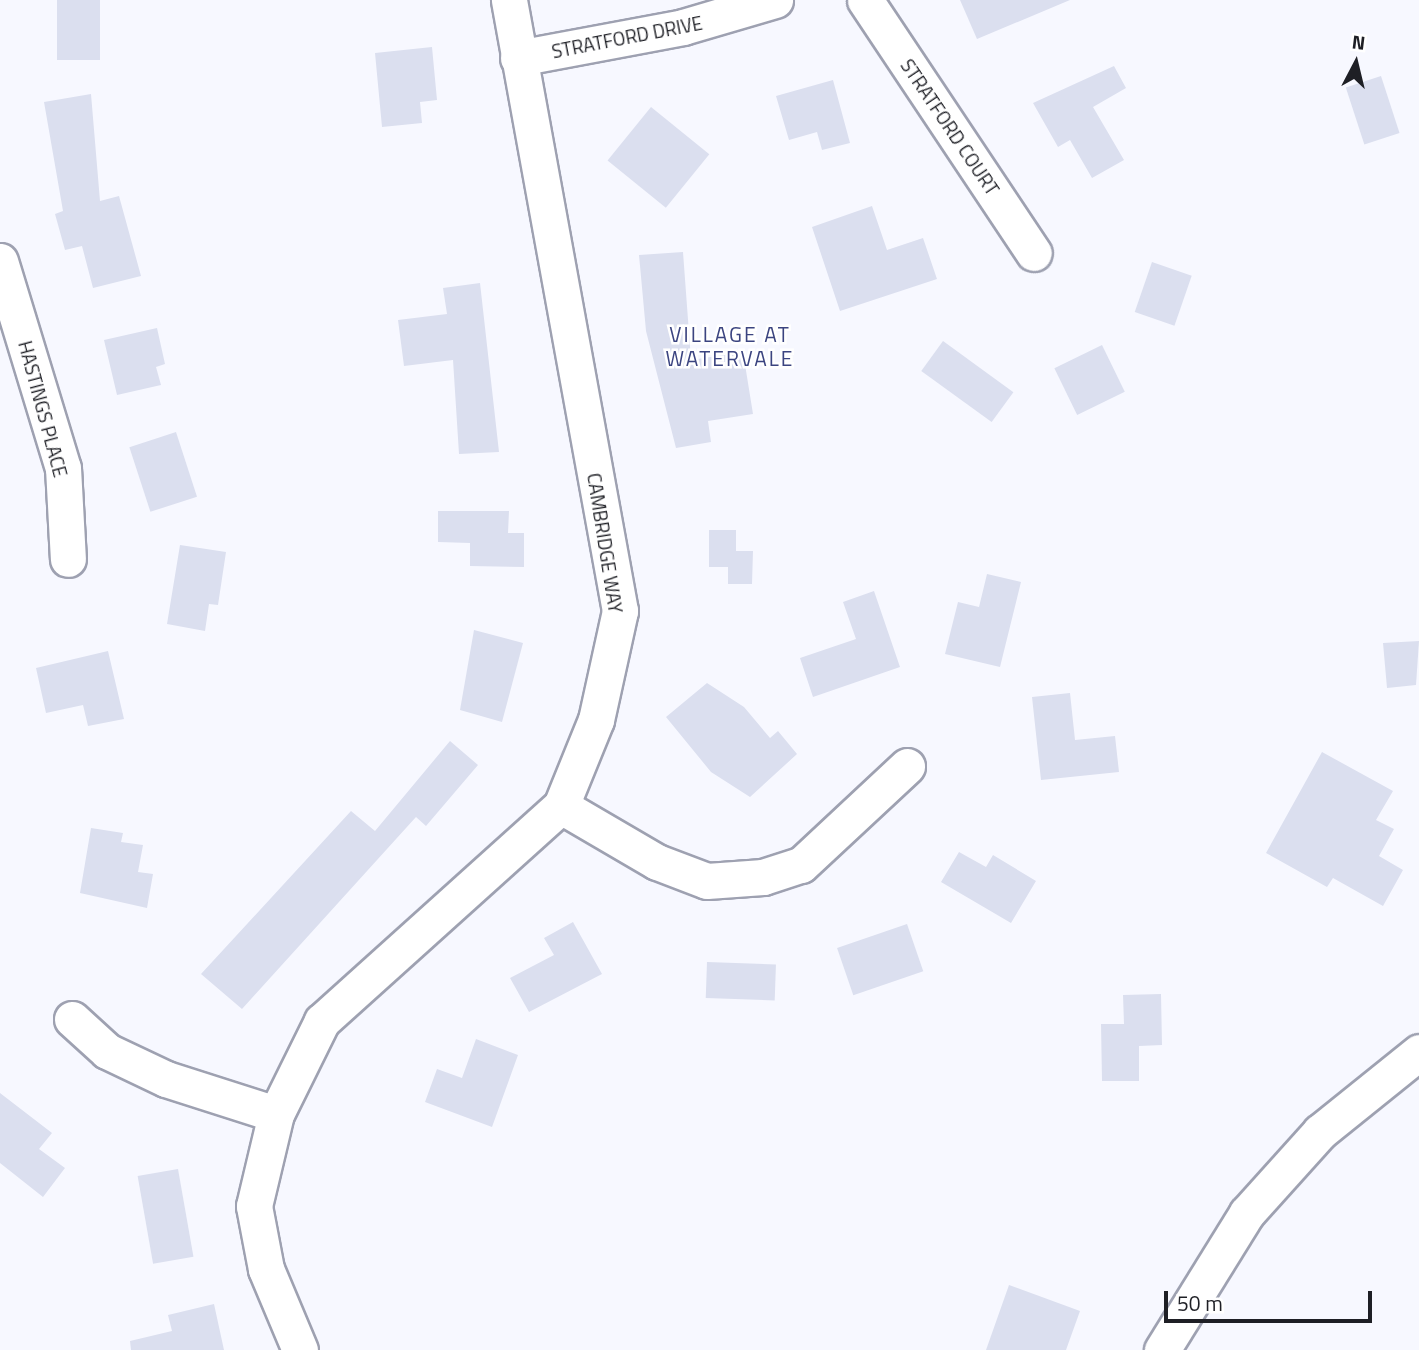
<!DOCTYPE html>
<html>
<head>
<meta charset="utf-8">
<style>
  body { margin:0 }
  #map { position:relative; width:1419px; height:1350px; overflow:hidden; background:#f7f8ff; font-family:"Titillium Web",sans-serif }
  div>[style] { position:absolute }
  .building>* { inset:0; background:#dbdfef; transform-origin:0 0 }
  .roads { filter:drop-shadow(2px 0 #9ea1b1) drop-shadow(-2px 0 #9ea1b1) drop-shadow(0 2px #9ea1b1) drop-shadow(0 -2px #9ea1b1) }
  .minor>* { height:35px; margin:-17.5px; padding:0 17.5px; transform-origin:17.5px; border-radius:17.5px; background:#fff }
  span { translate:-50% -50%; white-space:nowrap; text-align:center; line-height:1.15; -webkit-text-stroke:5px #fff; paint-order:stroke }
  .street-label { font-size:19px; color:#1e1f25 }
  .neighbourhood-label { font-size:21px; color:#3b4480; letter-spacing:2px }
  .north { position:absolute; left:1321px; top:28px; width:70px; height:70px; -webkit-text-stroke:5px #fff; paint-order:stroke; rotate:7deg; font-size:19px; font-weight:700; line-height:28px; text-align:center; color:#1e1f25 }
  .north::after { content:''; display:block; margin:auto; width:24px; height:32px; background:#1e1f25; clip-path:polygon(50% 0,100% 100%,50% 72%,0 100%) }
  .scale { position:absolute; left:1164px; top:1291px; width:208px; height:32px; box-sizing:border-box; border:4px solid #1e1f25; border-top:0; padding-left:9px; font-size:21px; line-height:24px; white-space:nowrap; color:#1e1f25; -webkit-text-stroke:5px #fff; paint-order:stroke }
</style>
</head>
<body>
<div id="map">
  <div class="building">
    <div style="left:57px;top:0;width:43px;height:60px"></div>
    <div style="clip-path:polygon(960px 0,1070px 0,977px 39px)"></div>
    <div style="clip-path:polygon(432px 47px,437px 100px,420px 102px,422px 123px,382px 127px,375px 53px)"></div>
    <div style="clip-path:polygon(1114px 66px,1126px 88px,1093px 107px,1124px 160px,1092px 178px,1070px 140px,1058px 147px,1033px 103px)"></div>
    <div style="left:1381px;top:76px;width:60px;height:37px;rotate:72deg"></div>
    <div style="clip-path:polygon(833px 80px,850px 143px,822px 150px,817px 132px,789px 140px,776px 96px)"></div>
    <div style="clip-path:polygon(91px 94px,100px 201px,119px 196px,141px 276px,93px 288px,82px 246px,65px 250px,55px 214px,63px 211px,44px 102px)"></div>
    <div style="left:651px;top:107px;width:75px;height:69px;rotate:39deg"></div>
    <div style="clip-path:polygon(872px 206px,887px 250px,923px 238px,937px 279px,840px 311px,812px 227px)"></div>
    <div style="clip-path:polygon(683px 252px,691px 360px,743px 352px,753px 414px,708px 421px,711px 442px,676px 448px,646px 331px,639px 255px)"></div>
    <div style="left:1152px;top:262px;width:42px;height:53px;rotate:19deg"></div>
    <div style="clip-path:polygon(480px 283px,499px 452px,459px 454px,453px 360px,404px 366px,398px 320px,447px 314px,443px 288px)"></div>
    <div style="clip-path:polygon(157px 328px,165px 364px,156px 367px,161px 385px,117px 395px,104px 340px)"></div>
    <div style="left:943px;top:341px;width:87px;height:37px;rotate:36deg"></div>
    <div style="left:1102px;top:345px;width:52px;height:53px;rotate:64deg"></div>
    <div style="left:176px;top:432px;width:68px;height:49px;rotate:72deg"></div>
    <div style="clip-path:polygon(438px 511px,509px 511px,508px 533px,524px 533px,524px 567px,470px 566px,470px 543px,438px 542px)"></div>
    <div style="clip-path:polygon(709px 530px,736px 530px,736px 551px,753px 551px,752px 584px,728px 584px,728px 567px,709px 567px)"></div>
    <div style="clip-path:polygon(180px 545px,226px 552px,218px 605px,209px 604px,205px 631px,167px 624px)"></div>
    <div style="clip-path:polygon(987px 574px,1021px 582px,1000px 667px,945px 654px,958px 602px,979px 607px)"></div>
    <div style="clip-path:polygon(874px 591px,900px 667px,813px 697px,800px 658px,856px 639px,843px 602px)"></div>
    <div style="clip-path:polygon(474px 630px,523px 643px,502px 722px,460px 710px)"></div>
    <div style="clip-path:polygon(1419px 641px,1416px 685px,1387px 688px,1383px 643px)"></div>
    <div style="clip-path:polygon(108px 651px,124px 719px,88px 726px,83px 705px,46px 713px,36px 668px)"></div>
    <div style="clip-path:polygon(707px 683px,744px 707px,770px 738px,778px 731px,797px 754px,750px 797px,711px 772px,666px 717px)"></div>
    <div style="clip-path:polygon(1070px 693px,1075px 740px,1115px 736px,1119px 772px,1041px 780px,1032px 697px)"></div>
    <div style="clip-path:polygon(450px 741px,478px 765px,426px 826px,416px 817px,242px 1009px,201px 974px,351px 811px,375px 831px)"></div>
    <div style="clip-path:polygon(1322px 752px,1393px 791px,1376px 820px,1394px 829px,1379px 856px,1403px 870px,1383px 906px,1333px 878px,1327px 887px,1266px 853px)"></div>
    <div style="clip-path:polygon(91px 828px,123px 833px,121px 842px,143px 845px,138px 872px,153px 874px,147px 908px,80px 893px)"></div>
    <div style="clip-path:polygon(959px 852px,986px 867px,993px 855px,1036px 881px,1011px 923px,941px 882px)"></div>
    <div style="clip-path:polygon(573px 922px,602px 974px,529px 1012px,510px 978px,554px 955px,544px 938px)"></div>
    <div style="left:907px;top:924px;width:50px;height:74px;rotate:71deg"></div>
    <div style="left:707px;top:962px;width:69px;height:36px;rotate:2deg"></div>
    <div style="clip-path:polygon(1161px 994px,1162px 1045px,1139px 1046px,1139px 1081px,1102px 1081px,1101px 1024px,1124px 1024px,1123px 995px)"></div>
    <div style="clip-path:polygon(476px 1039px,518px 1055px,492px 1127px,425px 1102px,437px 1069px,462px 1078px)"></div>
    <div style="clip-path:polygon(0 1093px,52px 1133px,39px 1149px,65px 1168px,43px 1197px,0 1163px)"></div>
    <div style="left:178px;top:1169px;width:89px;height:41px;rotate:80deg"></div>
    <div style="clip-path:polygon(1009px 1285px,1080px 1311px,1066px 1350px,986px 1350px)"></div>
    <div style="clip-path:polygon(214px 1304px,224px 1350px,131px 1350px,130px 1341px,172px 1331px,168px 1315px)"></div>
  </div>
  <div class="roads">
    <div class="minor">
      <div style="left:865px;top:0;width:304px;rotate:56.3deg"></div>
      <div style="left:518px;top:58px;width:168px;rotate:-10.6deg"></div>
      <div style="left:683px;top:27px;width:96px;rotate:-16.4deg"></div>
      <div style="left:0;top:261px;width:216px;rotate:73.1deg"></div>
      <div style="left:63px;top:468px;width:91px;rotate:86.9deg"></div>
      <div style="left:561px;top:806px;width:111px;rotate:30.3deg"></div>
      <div style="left:657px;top:862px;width:53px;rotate:20.8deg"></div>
      <div style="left:707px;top:881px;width:56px;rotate:-4.1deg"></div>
      <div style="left:763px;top:877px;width:40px;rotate:-18deg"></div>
      <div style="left:801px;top:865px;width:145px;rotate:-43deg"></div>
      <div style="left:72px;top:1019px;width:47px;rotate:42.4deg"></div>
      <div style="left:107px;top:1051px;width:65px;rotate:25.4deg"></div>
      <div style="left:166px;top:1079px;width:115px;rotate:17.7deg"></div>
      <div style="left:300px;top:1350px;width:88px;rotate:-112.8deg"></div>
      <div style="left:266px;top:1269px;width:64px;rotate:-100.8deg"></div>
      <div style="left:254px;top:1206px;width:95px;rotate:-76.6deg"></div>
      <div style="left:276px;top:1114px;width:104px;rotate:-63.7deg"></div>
      <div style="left:322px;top:1021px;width:321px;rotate:-42deg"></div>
      <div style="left:561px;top:806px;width:93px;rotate:-67.9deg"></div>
      <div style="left:596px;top:720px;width:112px;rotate:-77.6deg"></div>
      <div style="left:620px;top:611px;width:621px;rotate:-100.3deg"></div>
      <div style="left:1162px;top:1350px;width:161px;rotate:-58.2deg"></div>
      <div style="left:1247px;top:1213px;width:109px;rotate:-48deg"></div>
      <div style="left:1320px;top:1132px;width:127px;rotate:-38.9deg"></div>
    </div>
  </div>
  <div class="street-label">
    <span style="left:627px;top:37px;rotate:-11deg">STRATFORD DRIVE</span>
    <span style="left:950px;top:127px;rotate:56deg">STRATFORD COURT</span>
    <span style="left:43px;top:409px;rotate:75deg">HASTINGS PLACE</span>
    <span style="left:605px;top:543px;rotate:81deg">CAMBRIDGE WAY</span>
  </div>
  <div class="neighbourhood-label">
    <span style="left:730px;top:346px">VILLAGE AT<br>WATERVALE</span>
  </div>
  <div class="north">N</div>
  <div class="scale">50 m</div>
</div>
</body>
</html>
